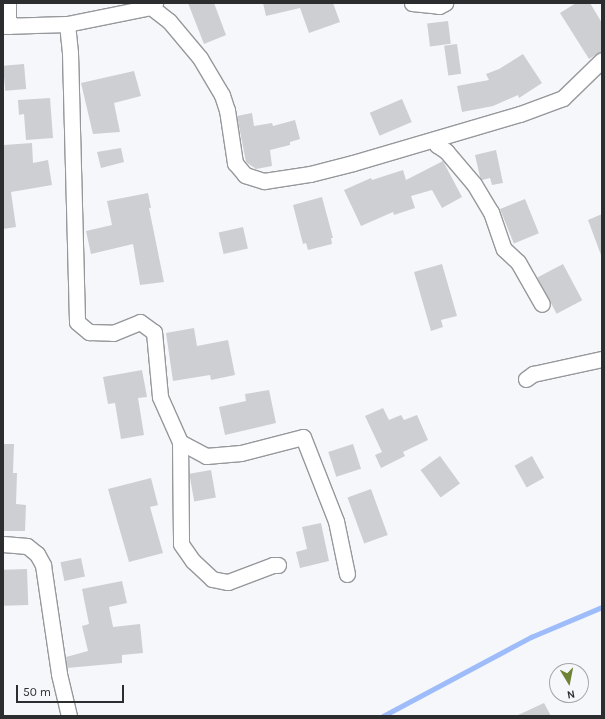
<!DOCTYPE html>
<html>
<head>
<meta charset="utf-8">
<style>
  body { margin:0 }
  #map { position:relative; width:605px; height:719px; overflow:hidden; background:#f5f7fb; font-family:Karla,sans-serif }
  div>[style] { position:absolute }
  .stream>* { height:4.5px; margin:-2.25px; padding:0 2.25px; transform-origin:2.25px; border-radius:2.25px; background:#9ebbfa }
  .building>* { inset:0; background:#cecfd3; transform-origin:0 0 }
  .roads { filter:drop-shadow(1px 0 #96989b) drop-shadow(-1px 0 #96989b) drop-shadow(0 1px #96989b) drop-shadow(0 -1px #96989b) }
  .street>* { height:15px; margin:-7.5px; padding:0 7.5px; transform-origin:7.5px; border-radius:7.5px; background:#fff }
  span { translate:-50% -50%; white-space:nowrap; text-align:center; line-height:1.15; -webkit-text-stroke:3.5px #f5f7fb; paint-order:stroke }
  .frame { position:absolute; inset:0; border:4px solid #2c2d2e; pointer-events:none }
  .north { position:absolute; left:549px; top:663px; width:40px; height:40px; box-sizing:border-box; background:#f5f7fb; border:1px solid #a5a6a9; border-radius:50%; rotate:170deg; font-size:11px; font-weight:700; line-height:16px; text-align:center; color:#2c2d2e }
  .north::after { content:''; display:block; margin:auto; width:14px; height:18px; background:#6e8334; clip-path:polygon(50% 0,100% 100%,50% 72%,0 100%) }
  .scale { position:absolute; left:16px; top:685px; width:108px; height:18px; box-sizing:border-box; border:2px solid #2c2d2e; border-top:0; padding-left:5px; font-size:12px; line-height:14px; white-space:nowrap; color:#2c2d2e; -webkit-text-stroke:3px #f5f7fb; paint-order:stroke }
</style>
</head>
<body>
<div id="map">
  <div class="stream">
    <div style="left:383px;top:716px;width:168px;rotate:-28.1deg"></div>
    <div style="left:531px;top:637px;width:77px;rotate:-22.9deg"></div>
  </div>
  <div class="building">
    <div style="clip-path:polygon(188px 3px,214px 3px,226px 35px,204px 44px)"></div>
    <div style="clip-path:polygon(263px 3px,333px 3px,340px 22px,309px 33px,300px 8px,266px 16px)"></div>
    <div style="clip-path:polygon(576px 3px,590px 3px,602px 23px,602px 51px,589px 59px,560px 13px)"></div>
    <div style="left:448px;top:21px;width:23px;height:21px;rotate:83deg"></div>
    <div style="left:457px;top:44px;width:30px;height:13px;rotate:82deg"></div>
    <div style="clip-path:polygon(523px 54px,542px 83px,519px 98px,518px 95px,493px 106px,462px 112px,457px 86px,489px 80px,486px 74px,499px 69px)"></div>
    <div style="left:24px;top:64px;width:25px;height:21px;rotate:85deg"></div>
    <div style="clip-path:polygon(134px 71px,141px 96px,114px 103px,120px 132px,93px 134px,81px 83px)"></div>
    <div style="clip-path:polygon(50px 98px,53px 138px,26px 140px,24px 114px,19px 115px,18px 100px)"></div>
    <div style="left:402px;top:99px;width:25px;height:35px;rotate:67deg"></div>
    <div style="clip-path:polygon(252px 113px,254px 126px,272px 123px,273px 126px,295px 120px,300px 139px,290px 142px,290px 145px,270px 150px,272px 166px,256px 169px,246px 162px,237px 116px)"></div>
    <div style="clip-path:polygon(32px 143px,33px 163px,48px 160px,52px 185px,11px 192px,16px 227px,3px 229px,4px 145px)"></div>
    <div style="clip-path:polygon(121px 148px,124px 162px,101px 168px,97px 152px)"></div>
    <div style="clip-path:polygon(496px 150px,503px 183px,492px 185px,490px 178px,482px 180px,480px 177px,475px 155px)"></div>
    <div style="clip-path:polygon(443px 161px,462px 197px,442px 208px,432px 190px,411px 196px,415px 208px,394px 215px,393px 212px,361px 226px,344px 190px,371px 178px,372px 180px,403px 170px,406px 180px)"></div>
    <div style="clip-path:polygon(148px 193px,151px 208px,149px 208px,164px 282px,140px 285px,133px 244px,91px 254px,86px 231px,112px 225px,107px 201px)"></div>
    <div style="clip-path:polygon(322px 197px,333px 238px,331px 238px,332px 244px,308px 250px,306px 243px,303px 244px,293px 205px)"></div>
    <div style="left:525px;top:199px;width:37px;height:27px;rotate:68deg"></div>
    <div style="clip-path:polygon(602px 214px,602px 254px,601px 255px,588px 220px)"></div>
    <div style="left:243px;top:227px;width:22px;height:25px;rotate:77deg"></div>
    <div style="clip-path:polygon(442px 264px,457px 316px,441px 320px,443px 327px,431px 331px,414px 272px)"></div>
    <div style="left:563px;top:264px;width:41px;height:29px;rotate:62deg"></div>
    <div style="clip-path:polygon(194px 328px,197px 346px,228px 340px,235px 375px,211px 380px,210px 375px,173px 381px,166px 333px)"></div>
    <div style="clip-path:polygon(142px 370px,147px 397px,138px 398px,144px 435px,121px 439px,115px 403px,108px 404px,103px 377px)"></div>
    <div style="clip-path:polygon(269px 390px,276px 423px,225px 435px,219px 407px,246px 401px,245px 394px)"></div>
    <div style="clip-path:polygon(383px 408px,389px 420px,401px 415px,404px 420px,417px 415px,428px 440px,403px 452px,405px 456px,381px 468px,375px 455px,382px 452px,365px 416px)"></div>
    <div style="clip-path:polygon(3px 444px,14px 444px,13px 473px,17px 473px,16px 504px,26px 505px,25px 531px,3px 531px)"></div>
    <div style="left:353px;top:444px;width:26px;height:26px;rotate:72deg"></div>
    <div style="left:440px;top:456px;width:34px;height:24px;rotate:54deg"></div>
    <div style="left:532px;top:456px;width:25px;height:20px;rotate:61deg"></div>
    <div style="left:211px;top:470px;width:28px;height:22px;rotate:80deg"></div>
    <div style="clip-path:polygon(151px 478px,158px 505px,150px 507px,163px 553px,129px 562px,108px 489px)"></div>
    <div style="left:371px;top:489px;width:49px;height:25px;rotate:70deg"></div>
    <div style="clip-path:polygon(321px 523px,329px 561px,300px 568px,296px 552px,307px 549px,302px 527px)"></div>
    <div style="left:81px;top:558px;width:19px;height:21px;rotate:78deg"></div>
    <div style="left:27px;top:569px;width:36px;height:24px;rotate:88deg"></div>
    <div style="clip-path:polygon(122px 581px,127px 603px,109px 607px,113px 627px,140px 624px,143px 653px,122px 655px,122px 663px,67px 668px,66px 657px,88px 651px,82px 626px,89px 624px,82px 589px)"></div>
    <div style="clip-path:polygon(544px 703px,551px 716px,516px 716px)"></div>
  </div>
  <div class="roads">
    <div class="street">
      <div style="left:8px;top:3px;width:23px;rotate:88deg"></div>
      <div style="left:412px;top:3px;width:27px;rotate:6deg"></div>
      <div style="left:439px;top:6px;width:7px;rotate:-27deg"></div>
      <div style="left:151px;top:7px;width:23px;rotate:38deg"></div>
      <div style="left:169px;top:21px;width:48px;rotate:50deg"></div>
      <div style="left:200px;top:58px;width:43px;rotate:59.3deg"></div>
      <div style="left:222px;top:95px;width:16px;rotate:72deg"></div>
      <div style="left:227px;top:110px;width:54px;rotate:81.4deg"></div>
      <div style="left:235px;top:163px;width:16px;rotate:50deg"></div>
      <div style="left:245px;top:175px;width:20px;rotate:18deg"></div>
      <div style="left:264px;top:181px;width:47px;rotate:-8.7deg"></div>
      <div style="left:310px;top:174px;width:44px;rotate:-14.3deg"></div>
      <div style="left:353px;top:163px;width:174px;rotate:-16.4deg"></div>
      <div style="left:520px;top:114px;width:46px;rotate:-20.4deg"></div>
      <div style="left:563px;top:98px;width:54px;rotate:-44.3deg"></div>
      <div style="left:67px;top:24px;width:29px;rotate:84deg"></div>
      <div style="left:70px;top:53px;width:269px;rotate:88.5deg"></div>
      <div style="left:77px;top:322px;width:16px;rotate:40deg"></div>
      <div style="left:89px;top:332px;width:24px;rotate:2deg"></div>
      <div style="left:113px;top:333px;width:29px;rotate:-22deg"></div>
      <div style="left:140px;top:322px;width:17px;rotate:36deg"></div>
      <div style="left:154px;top:332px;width:65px;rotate:84.7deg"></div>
      <div style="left:160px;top:397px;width:49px;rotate:66deg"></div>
      <div style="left:180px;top:442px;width:30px;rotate:28deg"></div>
      <div style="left:206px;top:456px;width:35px;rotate:-5deg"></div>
      <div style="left:241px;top:453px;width:64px;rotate:-14.5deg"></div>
      <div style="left:303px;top:437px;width:90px;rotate:68.6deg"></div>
      <div style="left:336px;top:521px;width:54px;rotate:78.3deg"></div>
      <div style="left:3px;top:26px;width:64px;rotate:-1.8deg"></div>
      <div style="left:67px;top:24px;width:86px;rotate:-11.4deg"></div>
      <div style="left:151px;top:7px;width:6px;rotate:-45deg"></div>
      <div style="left:437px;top:139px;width:6px;rotate:90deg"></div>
      <div style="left:437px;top:145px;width:11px;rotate:34deg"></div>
      <div style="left:446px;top:151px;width:43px;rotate:49.7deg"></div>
      <div style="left:474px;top:184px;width:33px;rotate:59deg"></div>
      <div style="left:491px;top:212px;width:39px;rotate:71deg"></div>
      <div style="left:504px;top:249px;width:19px;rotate:43deg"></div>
      <div style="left:518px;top:262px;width:48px;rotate:60.3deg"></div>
      <div style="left:526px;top:379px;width:9px;rotate:-36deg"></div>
      <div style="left:533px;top:374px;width:71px;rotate:-12.3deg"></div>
      <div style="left:180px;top:442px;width:102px;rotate:89.4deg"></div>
      <div style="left:181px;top:544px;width:21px;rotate:55deg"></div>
      <div style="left:193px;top:561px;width:26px;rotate:43deg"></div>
      <div style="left:212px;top:579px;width:16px;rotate:11deg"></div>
      <div style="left:228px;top:582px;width:48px;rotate:-20.7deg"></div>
      <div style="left:273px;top:565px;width:5px"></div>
      <div style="left:3px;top:544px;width:24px;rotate:5deg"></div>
      <div style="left:27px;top:546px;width:13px;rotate:39deg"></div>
      <div style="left:37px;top:554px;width:13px;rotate:61deg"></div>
      <div style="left:43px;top:565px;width:110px;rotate:81.6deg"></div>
      <div style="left:59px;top:674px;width:43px;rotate:76.6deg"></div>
    </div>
  </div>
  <div class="frame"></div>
  <div class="north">N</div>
  <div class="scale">50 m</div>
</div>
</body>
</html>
